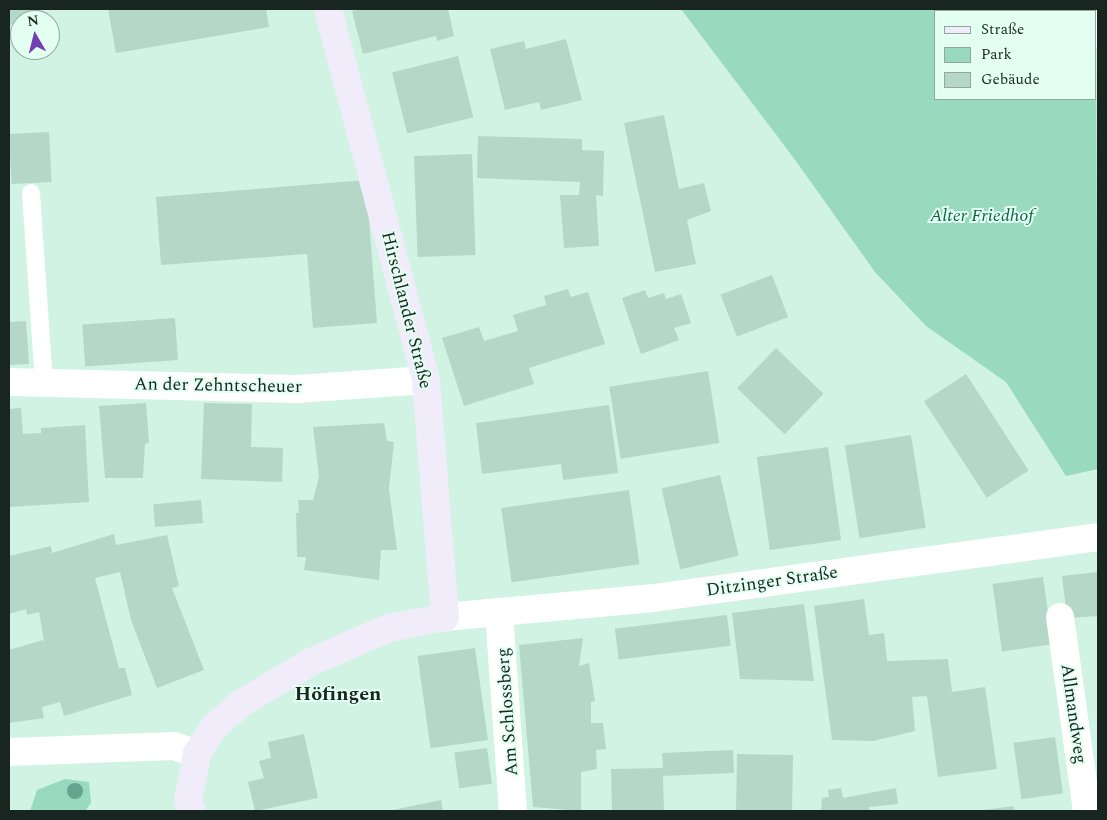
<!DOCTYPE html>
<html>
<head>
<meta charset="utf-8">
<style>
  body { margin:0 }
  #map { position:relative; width:1107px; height:820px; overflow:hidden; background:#d0f3e4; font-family:Spectral,serif }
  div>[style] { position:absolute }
  .green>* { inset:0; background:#99d9be }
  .building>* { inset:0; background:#b5d7c7; transform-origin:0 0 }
  .service>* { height:18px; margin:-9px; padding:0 9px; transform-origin:9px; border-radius:9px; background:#fff }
  .minor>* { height:28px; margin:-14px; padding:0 14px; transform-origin:14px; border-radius:14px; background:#fff }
  .tertiary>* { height:28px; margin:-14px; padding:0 14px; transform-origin:14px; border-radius:14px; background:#fff }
  .secondary>* { height:28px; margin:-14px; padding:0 14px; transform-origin:14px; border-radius:14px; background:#f1ecfa }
  .trees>* { width:16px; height:16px; margin:-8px; border-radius:50%; background:#65a48f }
  span { translate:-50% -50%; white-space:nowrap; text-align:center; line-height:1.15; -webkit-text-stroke:4px #e3fff2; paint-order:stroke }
  .park-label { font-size:18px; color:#0e634a; font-style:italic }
  .street-label { font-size:18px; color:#182520 }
  .quarter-label { font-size:20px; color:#182520; font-weight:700 }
  .frame { position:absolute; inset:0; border:10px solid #182520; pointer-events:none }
  .legend { position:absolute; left:934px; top:10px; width:162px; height:90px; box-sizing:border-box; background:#e3fff2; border:1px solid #92a89e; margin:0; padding:6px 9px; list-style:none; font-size:15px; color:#182520 }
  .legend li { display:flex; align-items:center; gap:10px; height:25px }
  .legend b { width:25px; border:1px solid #92a89e }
  .north { position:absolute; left:10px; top:10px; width:50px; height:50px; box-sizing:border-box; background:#e3fff2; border:1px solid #92a89e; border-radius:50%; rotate:352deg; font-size:14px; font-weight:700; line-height:20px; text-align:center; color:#182520 }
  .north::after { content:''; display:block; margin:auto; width:18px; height:22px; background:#753eb5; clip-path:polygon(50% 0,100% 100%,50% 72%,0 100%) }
</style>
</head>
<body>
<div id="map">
  <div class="green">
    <div style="clip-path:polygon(681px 9px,1088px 9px,1088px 11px,936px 11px,936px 99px,1096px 99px,1096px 68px,1098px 469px,1066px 476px,1006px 382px,926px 326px,875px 272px,793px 157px)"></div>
    <div style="clip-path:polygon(65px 779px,89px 782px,91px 803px,85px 811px,30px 811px,37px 790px)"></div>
  </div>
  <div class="building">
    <div style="clip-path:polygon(9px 9px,40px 9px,42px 19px,20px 20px,20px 23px,9px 25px)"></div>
    <div style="clip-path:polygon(108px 9px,266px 9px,269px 27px,116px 53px)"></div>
    <div style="clip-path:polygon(362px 9px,448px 9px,454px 36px,437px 41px,436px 36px,363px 54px,352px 11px)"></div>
    <div style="clip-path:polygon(566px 39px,582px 100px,541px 110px,539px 102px,505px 110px,490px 49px,524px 41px,526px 49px)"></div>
    <div style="left:458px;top:56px;width:63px;height:68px;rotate:76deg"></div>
    <div style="clip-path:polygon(664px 115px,679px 189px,704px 183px,711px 211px,687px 220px,696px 264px,655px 272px,624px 123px)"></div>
    <div style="left:49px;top:132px;width:50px;height:40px;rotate:87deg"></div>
    <div style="clip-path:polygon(478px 136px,582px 139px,582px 150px,604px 151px,603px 196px,596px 195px,599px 246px,564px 248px,560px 195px,579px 195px,580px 182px,477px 178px)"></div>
    <div style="left:472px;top:154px;width:101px;height:58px;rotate:88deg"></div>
    <div style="clip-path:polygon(366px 180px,377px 323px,313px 328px,307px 254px,161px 265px,156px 197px)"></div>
    <div style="left:772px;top:275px;width:45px;height:55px;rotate:69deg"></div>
    <div style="clip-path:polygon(568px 289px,571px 297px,588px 292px,605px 344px,529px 368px,534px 384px,464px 406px,442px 338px,479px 327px,484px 341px,518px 331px,513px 315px,546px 305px,544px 296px)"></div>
    <div style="clip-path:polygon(645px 290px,648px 298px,664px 293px,666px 299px,681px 294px,691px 323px,674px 328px,679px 340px,641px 354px,622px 298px)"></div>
    <div style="left:175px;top:318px;width:42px;height:93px;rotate:86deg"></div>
    <div style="clip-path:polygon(26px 321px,29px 364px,9px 365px,9px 322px)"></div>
    <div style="left:776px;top:348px;width:66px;height:56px;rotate:44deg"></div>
    <div style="left:708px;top:371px;width:73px;height:100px;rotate:81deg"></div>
    <div style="left:966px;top:374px;width:115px;height:50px;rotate:57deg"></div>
    <div style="clip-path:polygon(146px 403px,149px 443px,145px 444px,143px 478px,105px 478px,99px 406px)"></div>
    <div style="clip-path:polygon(204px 403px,252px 404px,251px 447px,283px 448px,282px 482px,201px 479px)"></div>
    <div style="clip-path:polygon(609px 405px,618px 473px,563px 480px,561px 464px,482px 474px,476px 423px)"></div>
    <div style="clip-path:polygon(21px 408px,23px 434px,41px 433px,41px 428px,85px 425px,89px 502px,9px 507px,9px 409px)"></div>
    <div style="clip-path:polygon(384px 423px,387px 441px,394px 442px,389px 489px,397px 550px,381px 550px,379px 580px,304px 570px,306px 557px,297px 557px,296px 513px,299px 513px,298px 500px,313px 500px,319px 477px,313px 427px)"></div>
    <div style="left:911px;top:435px;width:94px;height:67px;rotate:81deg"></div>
    <div style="left:828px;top:447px;width:94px;height:72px;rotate:82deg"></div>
    <div style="left:720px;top:475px;width:83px;height:60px;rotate:77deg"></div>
    <div style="left:629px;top:490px;width:75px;height:129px;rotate:82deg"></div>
    <div style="left:201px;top:500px;width:23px;height:48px;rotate:85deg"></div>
    <div style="clip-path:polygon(114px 534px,116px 545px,167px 535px,179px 586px,172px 588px,204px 670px,157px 688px,131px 620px,120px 572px,95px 578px,119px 668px,125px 668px,132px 695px,64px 716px,60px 702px,42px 707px,44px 718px,9px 723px,9px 650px,43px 640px,45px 647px,39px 612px,27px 615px,26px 609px,9px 614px,9px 556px,51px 546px,52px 553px)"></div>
    <div style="clip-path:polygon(1098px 572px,1098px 616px,1067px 618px,1062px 576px)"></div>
    <div style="left:1043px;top:577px;width:68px;height:51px;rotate:82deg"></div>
    <div style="clip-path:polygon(864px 599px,869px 635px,884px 633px,887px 661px,948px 659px,952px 692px,985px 687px,997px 769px,938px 777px,927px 696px,912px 697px,915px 731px,873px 741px,832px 740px,814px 606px)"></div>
    <div style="clip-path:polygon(804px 604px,814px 681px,740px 679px,732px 613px)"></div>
    <div style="left:727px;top:615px;width:31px;height:113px;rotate:83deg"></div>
    <div style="clip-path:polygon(583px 638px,579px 666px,589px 663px,595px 701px,591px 702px,591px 723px,603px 723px,606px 749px,596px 750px,597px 769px,581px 772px,581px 811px,533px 807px,519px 645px)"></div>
    <div style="left:475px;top:648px;width:93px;height:58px;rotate:82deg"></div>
    <div style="clip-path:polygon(304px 734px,318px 798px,255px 811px,248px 782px,264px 778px,259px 761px,271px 758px,268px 742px)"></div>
    <div style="left:1055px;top:737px;width:57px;height:42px;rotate:82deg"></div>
    <div style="left:487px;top:748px;width:36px;height:33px;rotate:82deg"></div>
    <div style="clip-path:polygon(733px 750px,734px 773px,663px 776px,664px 811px,612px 811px,611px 769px,663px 768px,662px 753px)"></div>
    <div style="left:737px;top:754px;width:56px;height:57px;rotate:1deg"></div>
    <div style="clip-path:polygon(841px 788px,843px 798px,896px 788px,898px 804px,869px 807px,869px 811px,821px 811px,822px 798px,829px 797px,828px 790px)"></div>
    <div style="clip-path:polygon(441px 800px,443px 811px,393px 811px,393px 810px)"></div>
    <div style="clip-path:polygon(1014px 806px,1014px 811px,983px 811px,983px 810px)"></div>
  </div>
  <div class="service">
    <div style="left:31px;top:193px;width:189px;rotate:86.1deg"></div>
  </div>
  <div class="minor">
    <div style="left:1096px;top:9px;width:25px;rotate:85deg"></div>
    <div style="left:9px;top:382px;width:288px;rotate:1.4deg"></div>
    <div style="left:297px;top:389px;width:129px;rotate:-4deg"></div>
    <div style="left:499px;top:612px;width:199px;rotate:86deg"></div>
    <div style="left:1060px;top:617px;width:196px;rotate:82.1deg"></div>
  </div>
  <div class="tertiary">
    <div style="left:445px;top:617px;width:210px;rotate:-5.2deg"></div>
    <div style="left:654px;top:598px;width:448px;rotate:-7.8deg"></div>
    <div style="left:9px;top:752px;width:165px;rotate:-2.1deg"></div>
    <div style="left:174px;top:746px;width:24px;rotate:19deg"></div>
  </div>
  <div class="secondary">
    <div style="left:192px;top:811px;width:11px;rotate:-112deg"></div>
    <div style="left:188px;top:801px;width:48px;rotate:-79.2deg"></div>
    <div style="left:197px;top:754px;width:31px;rotate:-58deg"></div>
    <div style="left:213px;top:728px;width:40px;rotate:-41deg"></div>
    <div style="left:243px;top:702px;width:81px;rotate:-30.4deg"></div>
    <div style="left:313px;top:661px;width:83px;rotate:-23.5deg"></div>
    <div style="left:389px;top:628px;width:57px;rotate:-11.1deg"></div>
    <div style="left:445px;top:617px;width:238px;rotate:-94.6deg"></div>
    <div style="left:426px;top:380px;width:384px;rotate:-104.8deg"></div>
  </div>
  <div class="trees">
    <div style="left:75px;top:791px"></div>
  </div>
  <div class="park-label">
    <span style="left:982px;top:216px">Alter Friedhof</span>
  </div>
  <div class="street-label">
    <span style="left:406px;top:310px;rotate:76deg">Hirschlander Straße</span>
    <span style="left:218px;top:386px;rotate:1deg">An der Zehntscheuer</span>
    <span style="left:772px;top:582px;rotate:-8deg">Ditzinger Straße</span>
    <span style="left:508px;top:712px;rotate:-94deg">Am Schlossberg</span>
    <span style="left:1073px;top:714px;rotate:82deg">Allmandweg</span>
  </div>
  <div class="quarter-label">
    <span style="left:338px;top:694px">Höfingen</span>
  </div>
  <div class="frame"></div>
  <ul class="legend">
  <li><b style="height:6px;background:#f1ecfa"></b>Straße</li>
  <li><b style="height:14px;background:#99d9be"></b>Park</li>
  <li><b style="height:14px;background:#b5d7c7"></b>Gebäude</li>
  </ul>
  <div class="north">N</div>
</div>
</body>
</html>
